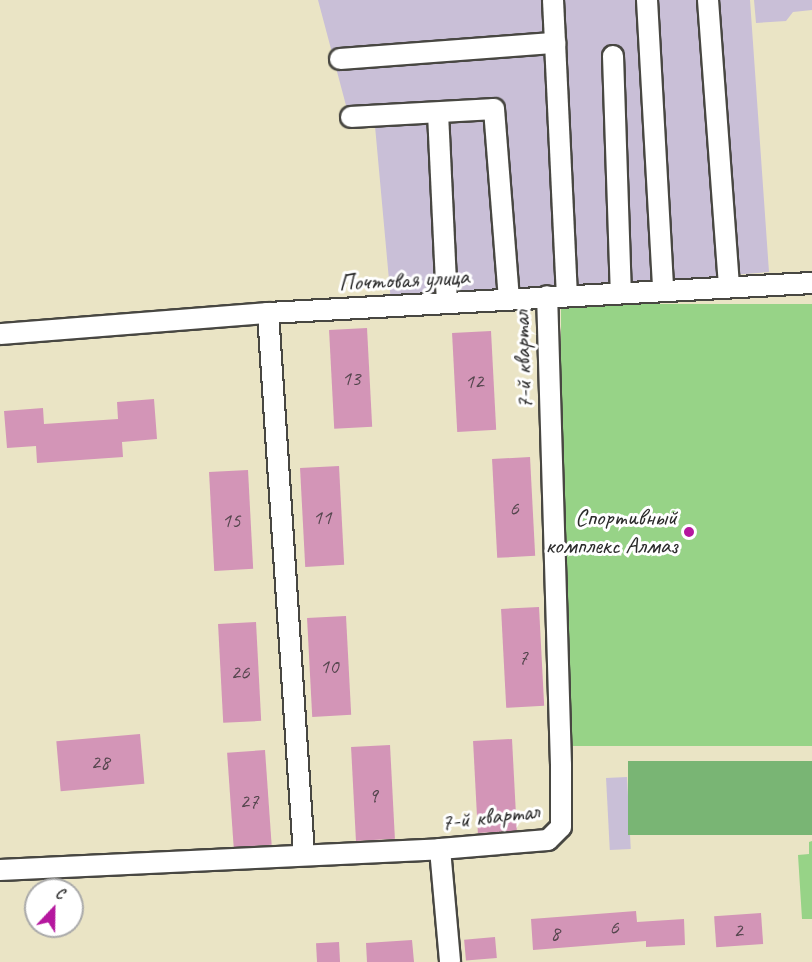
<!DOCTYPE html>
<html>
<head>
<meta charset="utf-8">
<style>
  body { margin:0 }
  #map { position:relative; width:812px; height:962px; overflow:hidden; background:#eae4c5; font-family:Caveat,sans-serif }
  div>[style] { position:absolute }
  .industrial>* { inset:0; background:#c9bfd7; transform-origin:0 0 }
  .green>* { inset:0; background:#97d387; transform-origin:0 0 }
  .forest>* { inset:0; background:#79b574; transform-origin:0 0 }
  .building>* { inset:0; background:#d395b7; transform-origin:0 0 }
  .roads { filter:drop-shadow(2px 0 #484742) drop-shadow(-2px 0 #484742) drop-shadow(0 2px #484742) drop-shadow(0 -2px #484742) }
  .minor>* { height:20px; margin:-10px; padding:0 10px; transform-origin:10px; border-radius:10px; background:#fff }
  .dots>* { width:16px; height:16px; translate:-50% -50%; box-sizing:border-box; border:3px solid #fff; border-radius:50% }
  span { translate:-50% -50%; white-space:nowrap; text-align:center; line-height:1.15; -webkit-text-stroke:6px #fff; paint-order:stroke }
  .number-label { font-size:21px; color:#55464e }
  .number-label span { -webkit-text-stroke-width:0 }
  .street-label { font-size:24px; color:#2b2b2b }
  .poi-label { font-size:24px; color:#2b2b2b }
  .right { translate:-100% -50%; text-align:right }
  .north { position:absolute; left:24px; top:878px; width:60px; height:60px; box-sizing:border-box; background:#fff; border:2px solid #aaa; border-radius:50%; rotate:22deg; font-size:16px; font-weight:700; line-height:24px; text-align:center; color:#2b2b2b }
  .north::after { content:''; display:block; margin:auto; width:21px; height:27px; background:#b5179e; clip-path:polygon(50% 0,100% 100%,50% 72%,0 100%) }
</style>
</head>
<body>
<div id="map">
  <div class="industrial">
    <div style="clip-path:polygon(318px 0,750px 0,769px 272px,391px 302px,374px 115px,348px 113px)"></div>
    <div style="clip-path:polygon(754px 0,812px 0,812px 10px,793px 12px,786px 21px,756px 23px)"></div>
    <div style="left:627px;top:777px;width:72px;height:21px;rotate:87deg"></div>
  </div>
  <div class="green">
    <div style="left:812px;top:304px;width:442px;height:251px;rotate:90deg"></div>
    <div style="clip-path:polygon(812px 841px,812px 919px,802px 919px,798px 855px,809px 854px,809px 842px)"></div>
  </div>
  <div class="forest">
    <div style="left:812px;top:761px;width:74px;height:184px;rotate:90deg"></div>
  </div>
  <div class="building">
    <div style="left:367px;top:328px;width:99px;height:38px;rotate:87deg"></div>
    <div style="left:491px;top:331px;width:99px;height:39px;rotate:87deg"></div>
    <div style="clip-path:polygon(154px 399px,157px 439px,122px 442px,123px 457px,37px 463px,36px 446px,7px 448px,4px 411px,43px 408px,44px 424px,118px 419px,117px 402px)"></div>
    <div style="left:530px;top:457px;width:99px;height:38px;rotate:87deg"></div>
    <div style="left:339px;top:466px;width:99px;height:39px;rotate:87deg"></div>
    <div style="left:248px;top:470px;width:99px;height:39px;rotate:87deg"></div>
    <div style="left:539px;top:607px;width:99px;height:38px;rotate:87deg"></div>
    <div style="left:346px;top:616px;width:99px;height:39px;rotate:87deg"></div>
    <div style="left:256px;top:622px;width:99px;height:38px;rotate:87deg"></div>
    <div style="left:140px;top:734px;width:50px;height:84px;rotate:85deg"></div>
    <div style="left:512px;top:739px;width:92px;height:39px;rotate:87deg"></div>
    <div style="left:390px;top:745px;width:94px;height:39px;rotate:87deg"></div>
    <div style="left:265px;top:750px;width:95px;height:38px;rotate:86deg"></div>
    <div style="clip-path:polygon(636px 911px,637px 922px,684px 919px,685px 945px,646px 947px,646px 941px,533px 950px,531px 919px)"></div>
    <div style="left:761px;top:913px;width:31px;height:47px;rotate:86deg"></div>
    <div style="left:495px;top:937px;width:21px;height:31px;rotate:85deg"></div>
    <div style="clip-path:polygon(412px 940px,414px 962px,367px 962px,366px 943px)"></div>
    <div style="left:339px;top:942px;width:20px;height:23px;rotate:87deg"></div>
  </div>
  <div class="roads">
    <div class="minor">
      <div style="left:553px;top:0;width:295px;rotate:87.3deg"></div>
      <div style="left:647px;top:0;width:290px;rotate:86.8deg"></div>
      <div style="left:708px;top:0;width:286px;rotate:85.8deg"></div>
      <div style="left:613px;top:56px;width:237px;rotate:88.1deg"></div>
      <div style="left:340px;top:59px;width:216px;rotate:-4.3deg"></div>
      <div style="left:438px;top:113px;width:190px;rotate:87.3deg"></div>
      <div style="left:351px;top:117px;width:143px;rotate:-3.2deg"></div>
      <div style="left:494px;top:109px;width:191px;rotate:85.5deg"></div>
      <div style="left:268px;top:313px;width:543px;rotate:86.2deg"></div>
      <div style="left:0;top:334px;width:269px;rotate:-4.5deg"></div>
      <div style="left:268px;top:313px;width:545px;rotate:-3.16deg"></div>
      <div style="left:440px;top:849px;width:113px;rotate:84.9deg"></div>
      <div style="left:0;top:870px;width:441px;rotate:-2.7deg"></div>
      <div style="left:440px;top:849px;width:108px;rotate:-4.8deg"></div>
      <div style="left:548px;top:840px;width:18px;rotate:-45deg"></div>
      <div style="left:561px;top:827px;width:62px;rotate:-90deg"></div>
      <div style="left:561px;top:765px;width:469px;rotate:-91.7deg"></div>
    </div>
  </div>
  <div class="dots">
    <div style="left:689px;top:532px;background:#b5179e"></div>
  </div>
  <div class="number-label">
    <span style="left:351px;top:378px">13</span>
    <span style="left:474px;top:381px">12</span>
    <span style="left:514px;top:508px">6</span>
    <span style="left:322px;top:517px">11</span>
    <span style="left:231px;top:520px">15</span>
    <span style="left:523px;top:657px">7</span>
    <span style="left:329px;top:666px">10</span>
    <span style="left:240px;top:672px">26</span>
    <span style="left:100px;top:762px">28</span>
    <span style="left:373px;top:795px">9</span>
    <span style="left:249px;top:801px">27</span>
    <span style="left:614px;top:927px">6</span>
    <span style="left:738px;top:930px">2</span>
    <span style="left:555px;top:933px">8</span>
  </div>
  <div class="street-label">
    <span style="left:404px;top:280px;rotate:-3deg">Почтовая улица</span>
    <span style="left:523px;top:360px;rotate:-92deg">7-й квартал</span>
    <span style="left:490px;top:817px;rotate:-7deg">7-й квартал</span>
  </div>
  <div class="poi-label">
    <span class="right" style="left:677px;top:532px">Спортивный<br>комплекс Алмаз</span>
  </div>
  <div class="north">С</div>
</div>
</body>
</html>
